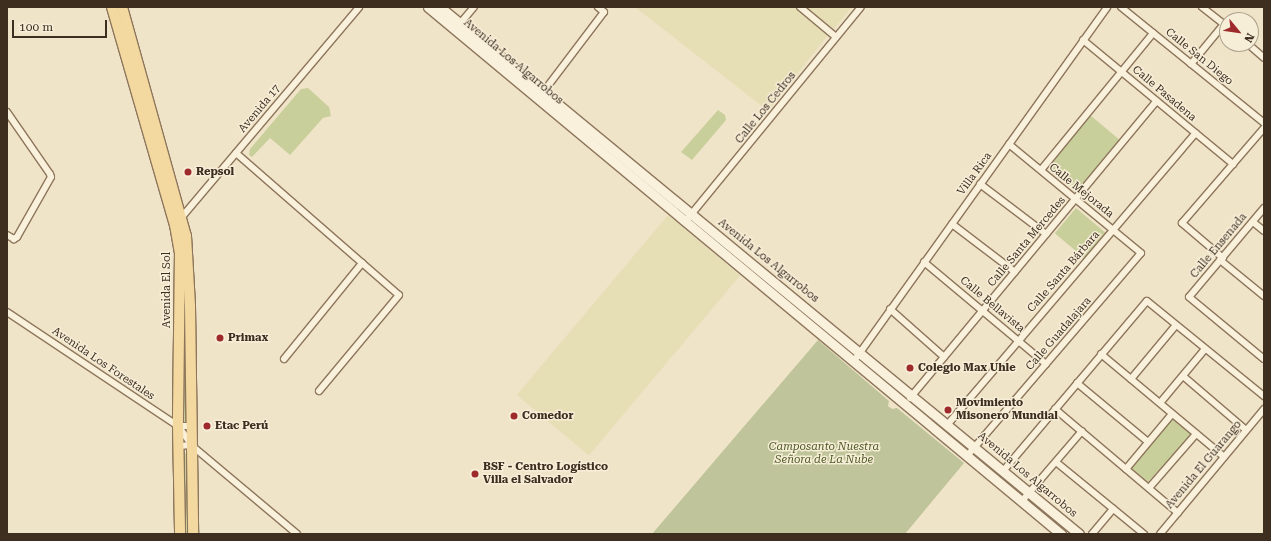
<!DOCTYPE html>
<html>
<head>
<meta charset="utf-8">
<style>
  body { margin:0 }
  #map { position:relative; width:1271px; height:541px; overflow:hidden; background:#f0e4c8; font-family:"Roboto Serif",serif }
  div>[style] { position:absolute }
  .farmland>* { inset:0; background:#e6deb5; transform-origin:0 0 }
  .green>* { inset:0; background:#c9cf9b; transform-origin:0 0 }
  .cemetery>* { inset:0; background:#bfc49a }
  .roads { filter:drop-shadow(1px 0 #8d765c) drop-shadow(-1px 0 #8d765c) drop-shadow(0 1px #8d765c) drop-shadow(0 -1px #8d765c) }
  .street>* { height:6px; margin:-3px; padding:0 3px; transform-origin:3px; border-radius:3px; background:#faf1dc }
  .secondary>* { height:9px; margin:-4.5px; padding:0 4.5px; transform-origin:4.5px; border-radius:4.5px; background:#faf1dc }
  .primary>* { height:10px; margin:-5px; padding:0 5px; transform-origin:5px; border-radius:5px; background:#f3d9a0 }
  .dots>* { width:11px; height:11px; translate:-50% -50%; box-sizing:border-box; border:2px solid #f7eed8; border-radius:50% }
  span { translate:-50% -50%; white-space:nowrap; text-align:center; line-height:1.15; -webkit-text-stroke:3px #f7eed8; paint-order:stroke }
  .street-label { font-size:11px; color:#3d2e20 }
  .poi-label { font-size:11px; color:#3d2e20; font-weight:700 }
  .left { translate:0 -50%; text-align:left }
  .park-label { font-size:11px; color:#4d5a26; font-style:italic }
  .frame { position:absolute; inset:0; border:8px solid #3d2e20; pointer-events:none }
  .north { position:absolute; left:1219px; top:12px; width:40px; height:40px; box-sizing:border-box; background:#f7eed8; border:1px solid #ada18e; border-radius:50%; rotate:119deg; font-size:11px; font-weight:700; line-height:16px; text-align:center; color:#3d2e20 }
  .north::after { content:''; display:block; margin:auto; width:14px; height:18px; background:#9e2a2b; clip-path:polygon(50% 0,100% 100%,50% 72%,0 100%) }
  .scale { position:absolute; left:12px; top:20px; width:95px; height:18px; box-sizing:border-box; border:2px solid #3d2e20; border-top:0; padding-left:5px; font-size:12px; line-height:14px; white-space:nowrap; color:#3d2e20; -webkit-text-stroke:3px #f7eed8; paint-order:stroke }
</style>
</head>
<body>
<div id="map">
  <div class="farmland">
    <div style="clip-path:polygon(635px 7px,794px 7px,828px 35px,768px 111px)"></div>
    <div style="clip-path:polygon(805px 7px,852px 7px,833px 30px)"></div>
    <div style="left:668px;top:215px;width:94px;height:235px;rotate:40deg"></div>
  </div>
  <div class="green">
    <div style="clip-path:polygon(308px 88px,329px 107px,331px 116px,323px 118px,290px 155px,270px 138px,252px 157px,249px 155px,250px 149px,301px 89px)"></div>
    <div style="clip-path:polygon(718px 110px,725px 115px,726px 120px,692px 160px,681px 152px)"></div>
    <div style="left:1090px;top:115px;width:39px;height:66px;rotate:40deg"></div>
    <div style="left:1076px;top:208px;width:39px;height:33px;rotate:40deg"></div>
    <div style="clip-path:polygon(185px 248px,187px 420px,186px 423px,183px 423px)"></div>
    <div style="left:1173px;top:417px;width:26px;height:67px;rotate:43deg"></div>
    <div style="clip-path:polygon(183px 451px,186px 454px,188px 534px,184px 534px)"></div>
  </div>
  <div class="cemetery">
    <div style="clip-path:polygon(818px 340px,889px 401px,888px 406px,892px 409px,897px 408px,964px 463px,905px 534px,652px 534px)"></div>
  </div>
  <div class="roads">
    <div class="street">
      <div style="left:800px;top:7px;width:47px;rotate:39.8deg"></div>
      <div style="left:1121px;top:7px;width:184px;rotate:39deg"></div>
      <div style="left:1202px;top:7px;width:31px;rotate:38deg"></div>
      <div style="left:458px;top:26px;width:25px;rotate:-50deg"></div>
      <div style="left:1083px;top:40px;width:195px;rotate:39.6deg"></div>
      <div style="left:1248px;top:44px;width:21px;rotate:41deg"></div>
      <div style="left:1191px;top:64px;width:52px;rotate:-50.5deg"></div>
      <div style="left:541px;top:95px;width:104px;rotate:-52.8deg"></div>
      <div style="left:604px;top:12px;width:8px;rotate:-140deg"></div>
      <div style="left:7px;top:112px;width:75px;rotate:55.3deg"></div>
      <div style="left:50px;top:174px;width:3px;rotate:72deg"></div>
      <div style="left:51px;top:177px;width:69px;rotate:119.5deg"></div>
      <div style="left:17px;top:237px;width:4px;rotate:146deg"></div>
      <div style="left:14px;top:239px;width:8px;rotate:-150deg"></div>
      <div style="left:236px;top:153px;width:216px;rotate:41.1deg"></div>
      <div style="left:399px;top:295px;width:125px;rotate:129.8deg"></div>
      <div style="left:1041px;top:170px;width:177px;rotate:-50.7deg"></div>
      <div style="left:980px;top:184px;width:83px;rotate:37.1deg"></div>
      <div style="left:1264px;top:208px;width:116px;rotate:130.1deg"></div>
      <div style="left:1189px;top:297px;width:97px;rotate:39.6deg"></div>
      <div style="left:689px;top:217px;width:271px;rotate:-50.7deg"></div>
      <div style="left:181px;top:218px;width:276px;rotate:-49.8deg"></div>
      <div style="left:1253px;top:222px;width:14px;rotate:39deg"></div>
      <div style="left:952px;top:224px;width:79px;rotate:37.3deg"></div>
      <div style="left:1223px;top:258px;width:54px;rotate:-139.5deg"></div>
      <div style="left:1182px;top:223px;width:125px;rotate:-49.2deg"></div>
      <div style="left:1220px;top:260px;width:57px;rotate:39.3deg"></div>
      <div style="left:924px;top:262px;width:159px;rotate:39.9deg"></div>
      <div style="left:890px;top:309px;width:72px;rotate:41.6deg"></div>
      <div style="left:7px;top:312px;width:206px;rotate:33.7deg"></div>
      <div style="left:178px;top:426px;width:13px"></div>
      <div style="left:1101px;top:354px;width:160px;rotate:39.9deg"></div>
      <div style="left:284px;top:359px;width:124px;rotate:-50.9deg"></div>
      <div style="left:854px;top:361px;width:435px;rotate:-54.4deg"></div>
      <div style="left:1183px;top:376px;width:83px;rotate:40.6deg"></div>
      <div style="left:1131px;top:379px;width:70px;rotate:-50.2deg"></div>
      <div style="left:1077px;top:383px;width:92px;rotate:39.7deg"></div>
      <div style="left:910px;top:398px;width:386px;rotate:-50.3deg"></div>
      <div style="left:1160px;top:403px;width:70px;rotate:-50.2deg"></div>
      <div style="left:1055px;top:409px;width:161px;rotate:40.2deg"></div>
      <div style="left:948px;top:424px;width:382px;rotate:-49.6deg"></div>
      <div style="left:179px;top:427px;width:21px;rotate:55deg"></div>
      <div style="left:179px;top:446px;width:12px;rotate:-5deg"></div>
      <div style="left:191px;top:445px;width:138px;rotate:40deg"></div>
      <div style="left:967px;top:456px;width:267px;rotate:-49.4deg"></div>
      <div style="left:1141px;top:253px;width:171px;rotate:-140.5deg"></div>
      <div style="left:1056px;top:462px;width:114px;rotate:39.3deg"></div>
      <div style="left:1126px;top:469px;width:72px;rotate:-50.1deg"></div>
      <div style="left:1004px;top:470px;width:221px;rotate:-49.8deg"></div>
      <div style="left:1147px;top:301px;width:151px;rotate:39.1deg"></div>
      <div style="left:1149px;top:488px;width:72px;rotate:-49deg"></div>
      <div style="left:1022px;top:501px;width:92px;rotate:-49.4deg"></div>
      <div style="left:1092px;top:534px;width:33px;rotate:-50deg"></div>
      <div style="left:1160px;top:534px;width:163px;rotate:-50.2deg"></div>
    </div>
    <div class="secondary">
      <div style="left:428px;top:7px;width:824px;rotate:39.78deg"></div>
      <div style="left:440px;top:7px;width:828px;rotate:39.51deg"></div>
    </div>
    <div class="primary">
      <div style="left:112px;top:7px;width:227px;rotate:73.9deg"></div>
      <div style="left:175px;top:225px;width:27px;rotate:80deg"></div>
      <div style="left:180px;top:252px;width:174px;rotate:90.7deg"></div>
      <div style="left:178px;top:426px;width:108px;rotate:88.9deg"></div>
      <div style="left:122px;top:7px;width:238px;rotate:74.4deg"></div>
      <div style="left:186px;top:236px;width:70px;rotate:86.7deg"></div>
      <div style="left:190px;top:306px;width:228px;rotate:89.2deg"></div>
    </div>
  </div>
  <div class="dots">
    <div style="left:188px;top:172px;background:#9e2a2b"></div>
    <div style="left:220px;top:338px;background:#9e2a2b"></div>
    <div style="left:910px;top:368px;background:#9e2a2b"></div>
    <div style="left:948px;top:410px;background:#9e2a2b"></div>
    <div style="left:514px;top:416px;background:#9e2a2b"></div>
    <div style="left:207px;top:426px;background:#9e2a2b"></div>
    <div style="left:475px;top:474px;background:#9e2a2b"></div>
  </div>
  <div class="street-label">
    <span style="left:1199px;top:57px;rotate:39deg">Calle San Diego</span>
    <span style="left:513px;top:62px;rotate:40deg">Avenida Los Algarrobos</span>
    <span style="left:1164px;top:94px;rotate:40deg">Calle Pasadena</span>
    <span style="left:766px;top:108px;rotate:-51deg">Calle Los Cedros</span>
    <span style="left:260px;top:109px;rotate:-50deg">Avenida 17</span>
    <span style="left:975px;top:174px;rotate:-54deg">Villa Rica</span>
    <span style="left:1081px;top:191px;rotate:39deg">Calle Mejorada</span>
    <span style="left:1027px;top:242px;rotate:-50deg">Calle Santa Mercedes</span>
    <span style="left:1219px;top:246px;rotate:-50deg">Calle Ensenada</span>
    <span style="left:768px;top:261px;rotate:39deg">Avenida Los Algarrobos</span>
    <span style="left:1064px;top:272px;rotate:-49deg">Calle Santa Bárbara</span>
    <span style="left:167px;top:290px;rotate:-90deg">Avenida El Sol</span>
    <span style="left:992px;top:305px;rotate:40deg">Calle Bellavista</span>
    <span style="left:1059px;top:334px;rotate:-49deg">Calle Guadalajara</span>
    <span style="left:103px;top:364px;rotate:34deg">Avenida Los Forestales</span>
    <span style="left:1204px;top:465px;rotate:-50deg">Avenida El Guarango</span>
    <span style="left:1027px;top:475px;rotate:40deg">Avenida Los Algarrobos</span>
  </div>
  <div class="poi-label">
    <span class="left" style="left:196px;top:172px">Repsol</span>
    <span class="left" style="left:228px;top:338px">Primax</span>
    <span class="left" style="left:918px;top:368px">Colegio Max Uhle</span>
    <span class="left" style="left:956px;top:410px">Movimiento<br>Misonero Mundial</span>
    <span class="left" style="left:522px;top:416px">Comedor</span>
    <span class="left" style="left:215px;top:426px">Etac Perú</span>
    <span class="left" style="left:483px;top:474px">BSF - Centro Logístico<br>Villa el Salvador</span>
  </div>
  <div class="park-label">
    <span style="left:824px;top:454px">Camposanto Nuestra<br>Señora de La Nube</span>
  </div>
  <div class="frame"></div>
  <div class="north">N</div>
  <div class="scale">100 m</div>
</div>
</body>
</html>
